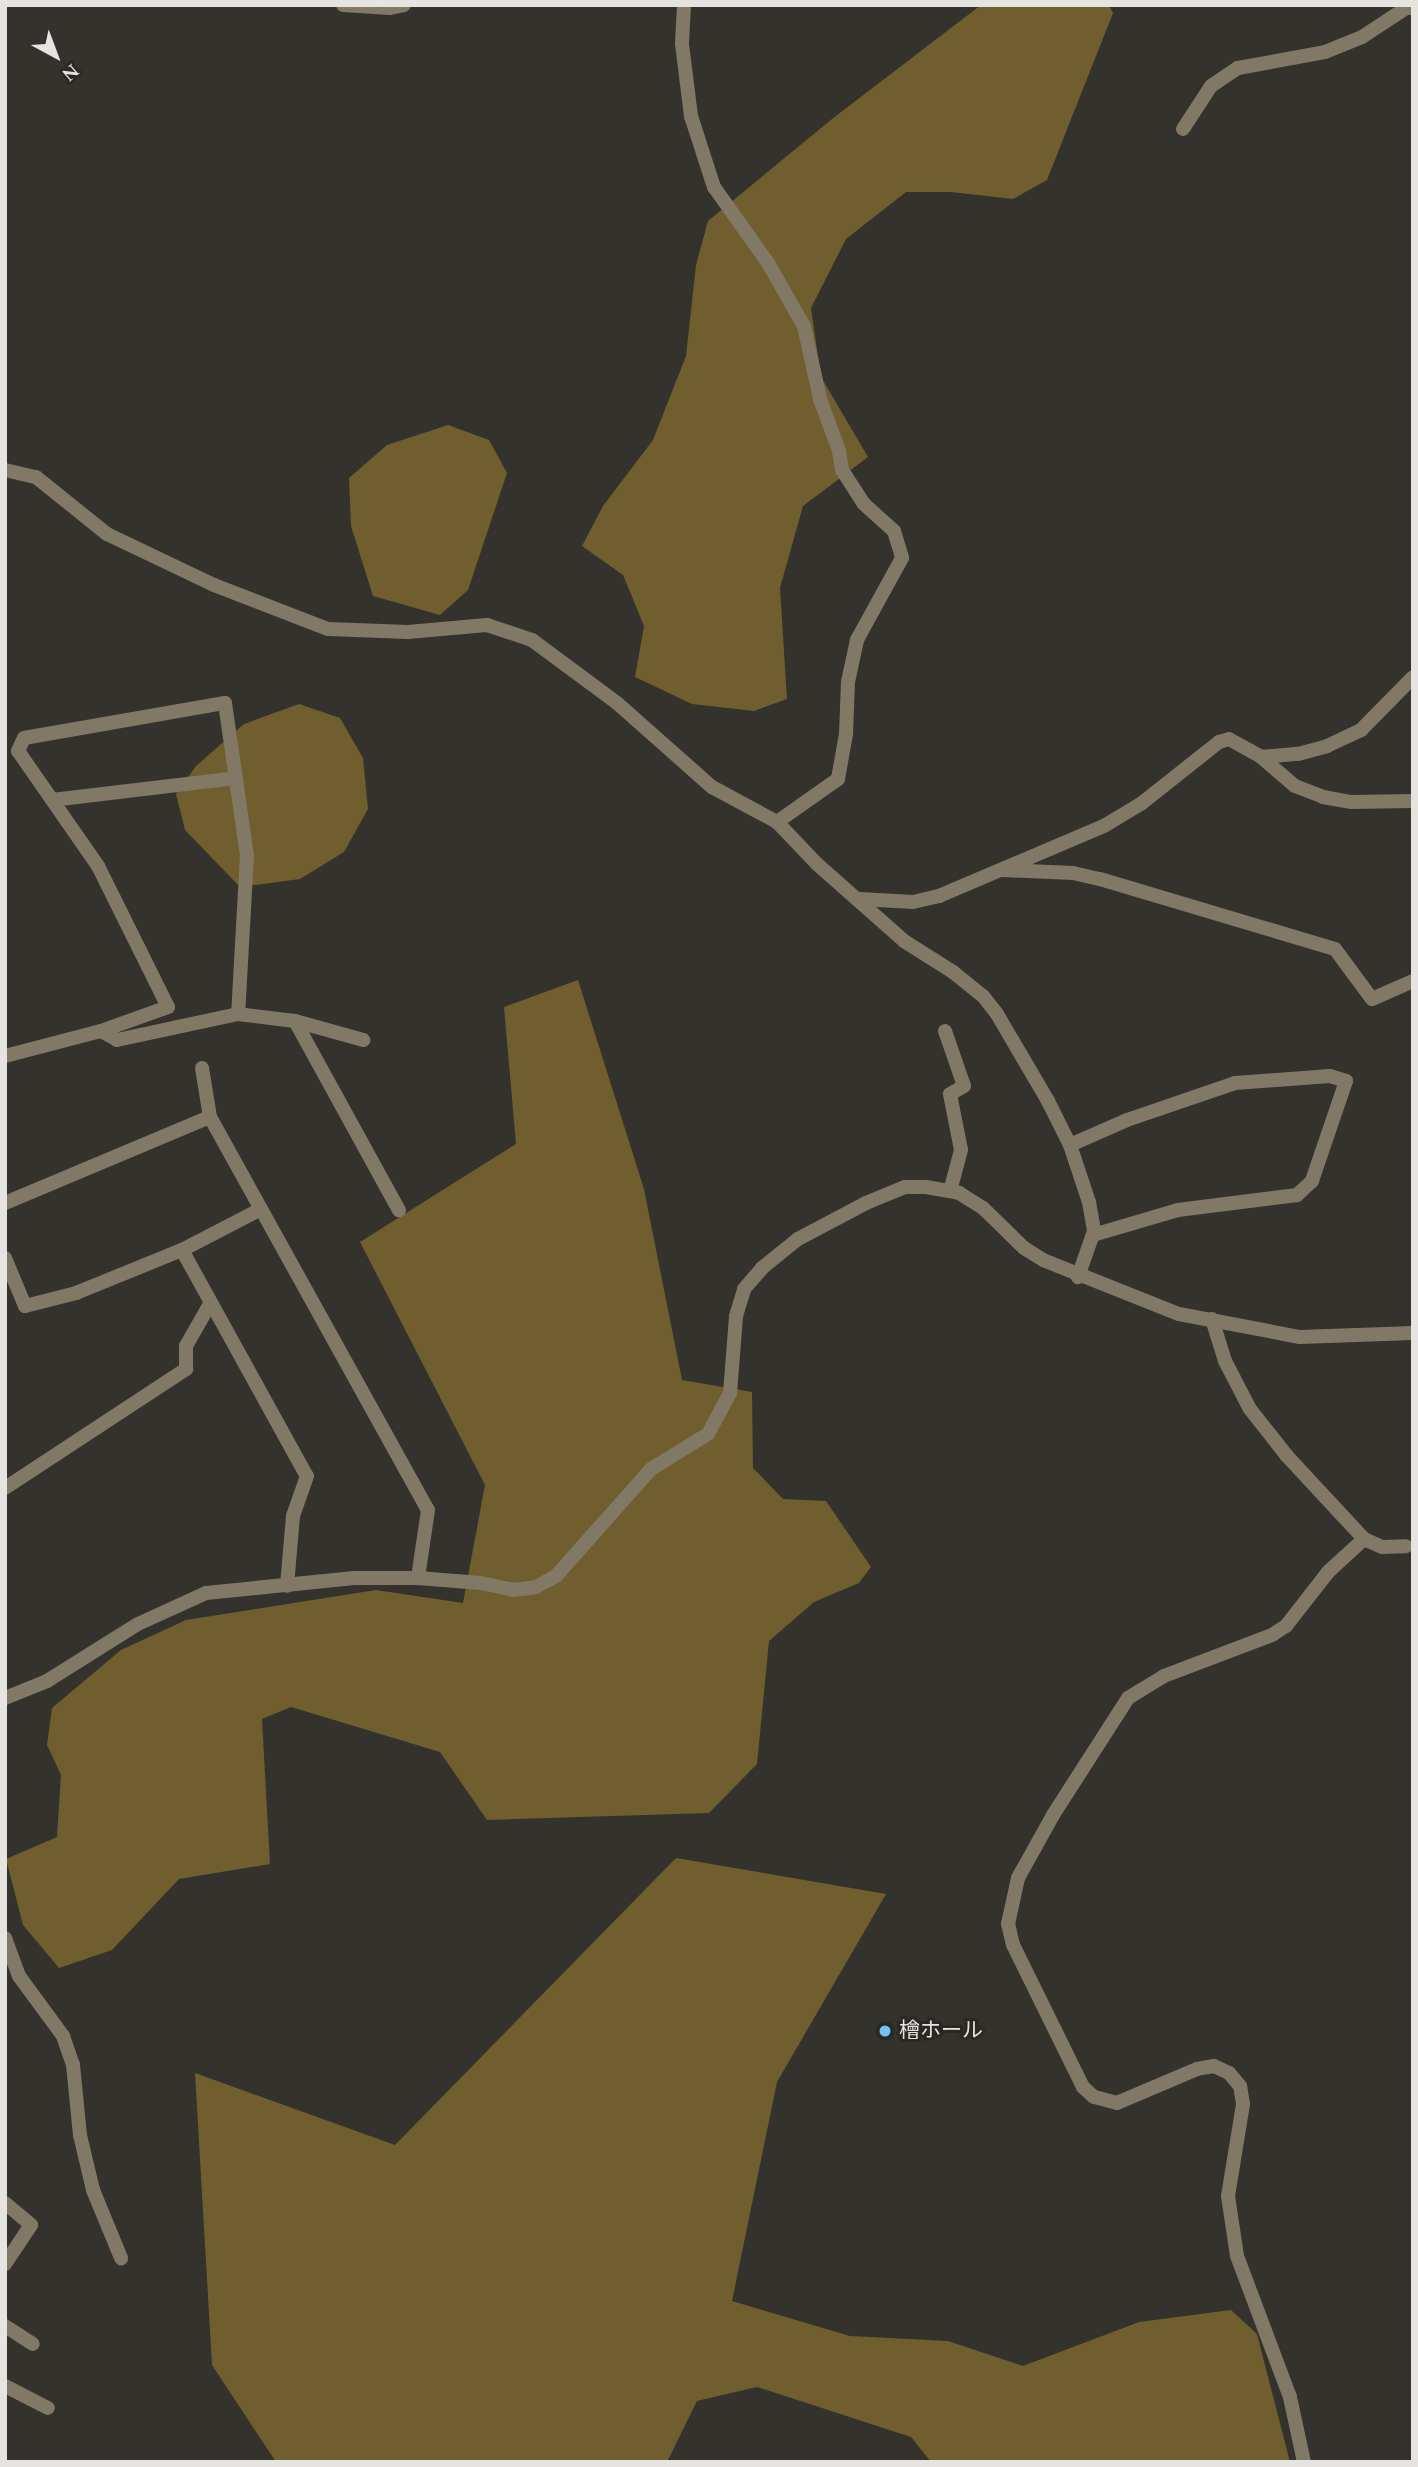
<!DOCTYPE html>
<html>
<head>
<meta charset="utf-8">
<style>
  body { margin:0 }
  #map { position:relative; width:1418px; height:2467px; overflow:hidden; background:#33322d; font-family:Spectral,"Noto Sans JP",serif }
  div>[style] { position:absolute }
  .forest>* { inset:0; background:#705e2e }
  .minor>* { height:14px; margin:-7px; padding:0 7px; transform-origin:7px; border-radius:7px; background:#817965 }
  .tertiary>* { height:14px; margin:-7px; padding:0 7px; transform-origin:7px; border-radius:7px; background:#817965 }
  .dots>* { width:19px; height:19px; translate:-50% -50%; box-sizing:border-box; border:4px solid #292823; border-radius:50% }
  span { translate:-50% -50%; white-space:nowrap; text-align:center; line-height:1.15; -webkit-text-stroke:6px #292823; paint-order:stroke }
  .poi-label { font-size:21px; color:#e5e4e1 }
  .left { translate:0 -50%; text-align:left }
  .frame { position:absolute; inset:0; border:7px solid #e5e4e1; pointer-events:none }
  .north { position:absolute; left:21px; top:21px; width:70px; height:70px; -webkit-text-stroke:5px #292823; paint-order:stroke; rotate:139deg; font-size:19px; font-weight:700; line-height:28px; text-align:center; color:#e5e4e1 }
  .north::after { content:''; display:block; margin:auto; width:24px; height:32px; background:#e5e4e1; clip-path:polygon(50% 0,100% 100%,50% 72%,0 100%) }
</style>
</head>
<body>
<div id="map">
  <div class="forest">
    <div style="clip-path:polygon(981px 5px,1109px 5px,1113px 13px,1047px 180px,1013px 199px,951px 192px,906px 192px,846px 239px,811px 308px,821px 377px,868px 457px,803px 506px,780px 588px,787px 699px,754px 711px,692px 704px,635px 677px,644px 626px,623px 575px,582px 546px,603px 506px,653px 440px,686px 356px,696px 265px,708px 221px,832px 119px)"></div>
    <div style="clip-path:polygon(448px 425px,489px 440px,507px 473px,468px 590px,440px 615px,373px 596px,351px 526px,349px 478px,387px 445px)"></div>
    <div style="clip-path:polygon(299px 704px,340px 718px,363px 758px,368px 809px,344px 852px,300px 879px,240px 887px,185px 830px,176px 794px,196px 766px,244px 724px)"></div>
    <div style="clip-path:polygon(578px 980px,644px 1189px,682px 1380px,752px 1392px,753px 1468px,783px 1499px,826px 1501px,871px 1567px,859px 1583px,814px 1602px,769px 1641px,757px 1764px,709px 1813px,487px 1820px,440px 1752px,291px 1707px,262px 1719px,270px 1864px,179px 1879px,112px 1950px,59px 1968px,23px 1925px,6px 1859px,57px 1837px,61px 1775px,47px 1745px,52px 1708px,121px 1650px,186px 1620px,376px 1590px,463px 1603px,485px 1485px,360px 1242px,516px 1144px,504px 1007px)"></div>
    <div style="clip-path:polygon(676px 1858px,886px 1894px,777px 2082px,732px 2301px,850px 2336px,948px 2341px,1023px 2366px,1139px 2322px,1231px 2310px,1257px 2334px,1290px 2462px,931px 2462px,911px 2437px,757px 2387px,697px 2401px,667px 2462px,276px 2462px,212px 2365px,195px 2073px,395px 2145px)"></div>
  </div>
  <div class="minor">
    <div style="left:343px;top:5px;width:47px;rotate:3.7deg"></div>
    <div style="left:390px;top:8px;width:14px;rotate:-12deg"></div>
    <div style="left:684px;top:5px;width:39px;rotate:93deg"></div>
    <div style="left:682px;top:44px;width:73px;rotate:82.9deg"></div>
    <div style="left:691px;top:116px;width:75px;rotate:72.1deg"></div>
    <div style="left:714px;top:187px;width:93px;rotate:54.6deg"></div>
    <div style="left:768px;top:263px;width:73px;rotate:60.3deg"></div>
    <div style="left:804px;top:326px;width:75px;rotate:77.6deg"></div>
    <div style="left:820px;top:399px;width:55px;rotate:69.9deg"></div>
    <div style="left:839px;top:451px;width:19px;rotate:81deg"></div>
    <div style="left:842px;top:470px;width:40px;rotate:57.1deg"></div>
    <div style="left:864px;top:504px;width:40px;rotate:42deg"></div>
    <div style="left:894px;top:531px;width:28px;rotate:73deg"></div>
    <div style="left:902px;top:558px;width:94px;rotate:118.8deg"></div>
    <div style="left:857px;top:640px;width:43px;rotate:102.1deg"></div>
    <div style="left:848px;top:682px;width:52px;rotate:92.2deg"></div>
    <div style="left:846px;top:734px;width:46px;rotate:100.1deg"></div>
    <div style="left:838px;top:779px;width:75px;rotate:144.8deg"></div>
    <div style="left:1183px;top:129px;width:51px;rotate:-56.9deg"></div>
    <div style="left:1211px;top:86px;width:32px;rotate:-34deg"></div>
    <div style="left:1238px;top:68px;width:88px;rotate:-10.4deg"></div>
    <div style="left:1325px;top:52px;width:40px;rotate:-22deg"></div>
    <div style="left:1362px;top:37px;width:53px;rotate:-33.4deg"></div>
    <div style="left:1406px;top:8px;width:7px"></div>
    <div style="left:5px;top:470px;width:32px;rotate:13deg"></div>
    <div style="left:36px;top:477px;width:91px;rotate:38.8deg"></div>
    <div style="left:107px;top:534px;width:119px;rotate:25.5deg"></div>
    <div style="left:214px;top:585px;width:122px;rotate:21.1deg"></div>
    <div style="left:328px;top:629px;width:80px;rotate:2.1deg"></div>
    <div style="left:408px;top:632px;width:79px;rotate:-5.1deg"></div>
    <div style="left:487px;top:625px;width:47px;rotate:18.4deg"></div>
    <div style="left:532px;top:640px;width:106px;rotate:36.5deg"></div>
    <div style="left:617px;top:703px;width:127px;rotate:41.5deg"></div>
    <div style="left:712px;top:787px;width:74px;rotate:28.3deg"></div>
    <div style="left:777px;top:822px;width:58px;rotate:46.4deg"></div>
    <div style="left:817px;top:864px;width:116px;rotate:41.5deg"></div>
    <div style="left:904px;top:941px;width:58px;rotate:32.3deg"></div>
    <div style="left:953px;top:972px;width:38px;rotate:39deg"></div>
    <div style="left:983px;top:996px;width:23px;rotate:52deg"></div>
    <div style="left:997px;top:1014px;width:101px;rotate:59.6deg"></div>
    <div style="left:1048px;top:1101px;width:49px;rotate:63.4deg"></div>
    <div style="left:1070px;top:1145px;width:60px;rotate:71.6deg"></div>
    <div style="left:1089px;top:1202px;width:29px;rotate:80deg"></div>
    <div style="left:1094px;top:1231px;width:49px;rotate:109.2deg"></div>
    <div style="left:1261px;top:757px;width:45px;rotate:40.5deg"></div>
    <div style="left:1295px;top:786px;width:30px;rotate:21deg"></div>
    <div style="left:1323px;top:797px;width:29px;rotate:10deg"></div>
    <div style="left:1352px;top:802px;width:61px;rotate:-0.9deg"></div>
    <div style="left:52px;top:800px;width:185px;rotate:-6.8deg"></div>
    <div style="left:1002px;top:870px;width:71px;rotate:2.4deg"></div>
    <div style="left:1073px;top:873px;width:28px;rotate:13deg"></div>
    <div style="left:1100px;top:879px;width:245px;rotate:16.6deg"></div>
    <div style="left:1335px;top:949px;width:62px;rotate:53.5deg"></div>
    <div style="left:1372px;top:999px;width:45px;rotate:-23.7deg"></div>
    <div style="left:860px;top:899px;width:53px;rotate:3.2deg"></div>
    <div style="left:913px;top:902px;width:27px;rotate:-13deg"></div>
    <div style="left:939px;top:896px;width:179px;rotate:-23deg"></div>
    <div style="left:1104px;top:826px;width:44px;rotate:-31.2deg"></div>
    <div style="left:1142px;top:803px;width:98px;rotate:-38.4deg"></div>
    <div style="left:1219px;top:742px;width:10px;rotate:-17deg"></div>
    <div style="left:1229px;top:739px;width:37px;rotate:29deg"></div>
    <div style="left:1261px;top:757px;width:37px;rotate:-5deg"></div>
    <div style="left:1298px;top:754px;width:30px;rotate:-15deg"></div>
    <div style="left:1327px;top:746px;width:38px;rotate:-25deg"></div>
    <div style="left:1361px;top:730px;width:74px;rotate:-45.5deg"></div>
    <div style="left:295px;top:1021px;width:216px;rotate:61.2deg"></div>
    <div style="left:101px;top:1031px;width:71px;rotate:-19.7deg"></div>
    <div style="left:168px;top:1007px;width:157px;rotate:-116.4deg"></div>
    <div style="left:98px;top:866px;width:140px;rotate:-124.8deg"></div>
    <div style="left:18px;top:751px;width:14px;rotate:-65deg"></div>
    <div style="left:24px;top:738px;width:204px;rotate:-9.9deg"></div>
    <div style="left:225px;top:703px;width:154px;rotate:81.8deg"></div>
    <div style="left:247px;top:855px;width:159px;rotate:93.2deg"></div>
    <div style="left:945px;top:1031px;width:58px;rotate:70.9deg"></div>
    <div style="left:964px;top:1086px;width:16px;rotate:150deg"></div>
    <div style="left:950px;top:1094px;width:57px;rotate:78.9deg"></div>
    <div style="left:961px;top:1150px;width:42px;rotate:105deg"></div>
    <div style="left:5px;top:1056px;width:99px;rotate:-14.6deg"></div>
    <div style="left:101px;top:1031px;width:18px;rotate:29deg"></div>
    <div style="left:117px;top:1040px;width:124px;rotate:-12.1deg"></div>
    <div style="left:238px;top:1014px;width:57px;rotate:7deg"></div>
    <div style="left:295px;top:1021px;width:71px;rotate:15.6deg"></div>
    <div style="left:202px;top:1068px;width:50px;rotate:80.7deg"></div>
    <div style="left:210px;top:1117px;width:449px;rotate:61deg"></div>
    <div style="left:428px;top:1510px;width:69px;rotate:98.4deg"></div>
    <div style="left:1070px;top:1145px;width:62px;rotate:-23.7deg"></div>
    <div style="left:1127px;top:1120px;width:114px;rotate:-18.9deg"></div>
    <div style="left:1235px;top:1083px;width:95px;rotate:-4.2deg"></div>
    <div style="left:1330px;top:1076px;width:17px;rotate:17deg"></div>
    <div style="left:1346px;top:1081px;width:106px;rotate:108.8deg"></div>
    <div style="left:1312px;top:1181px;width:21px;rotate:137deg"></div>
    <div style="left:1297px;top:1195px;width:120px;rotate:172.8deg"></div>
    <div style="left:1178px;top:1210px;width:89px;rotate:163.6deg"></div>
    <div style="left:5px;top:1203px;width:222px;rotate:-22.8deg"></div>
    <div style="left:182px;top:1250px;width:89px;rotate:-27.4deg"></div>
    <div style="left:5px;top:1258px;width:52px;rotate:67.4deg"></div>
    <div style="left:25px;top:1306px;width:53px;rotate:-14.3deg"></div>
    <div style="left:76px;top:1293px;width:114px;rotate:-22.1deg"></div>
    <div style="left:182px;top:1250px;width:258px;rotate:61.1deg"></div>
    <div style="left:307px;top:1476px;width:42px;rotate:109.3deg"></div>
    <div style="left:293px;top:1516px;width:70px;rotate:94.9deg"></div>
    <div style="left:1212px;top:1319px;width:44px;rotate:72.8deg"></div>
    <div style="left:1225px;top:1361px;width:54px;rotate:62.5deg"></div>
    <div style="left:1250px;top:1409px;width:60px;rotate:51.8deg"></div>
    <div style="left:1287px;top:1456px;width:113px;rotate:47.1deg"></div>
    <div style="left:1364px;top:1539px;width:20px;rotate:24deg"></div>
    <div style="left:1382px;top:1547px;width:24px;rotate:-2deg"></div>
    <div style="left:5px;top:1488px;width:217px;rotate:-33.3deg"></div>
    <div style="left:186px;top:1369px;width:23px;rotate:-90deg"></div>
    <div style="left:186px;top:1346px;width:48px;rotate:-60.3deg"></div>
    <div style="left:5px;top:1938px;width:40px;rotate:69.8deg"></div>
    <div style="left:19px;top:1976px;width:74px;rotate:53.7deg"></div>
    <div style="left:63px;top:2036px;width:31px;rotate:71deg"></div>
    <div style="left:73px;top:2065px;width:70px;rotate:84.3deg"></div>
    <div style="left:80px;top:2135px;width:57px;rotate:76.7deg"></div>
    <div style="left:93px;top:2190px;width:74px;rotate:67.6deg"></div>
    <div style="left:5px;top:2203px;width:34px;rotate:40deg"></div>
    <div style="left:31px;top:2225px;width:47px;rotate:123.7deg"></div>
    <div style="left:5px;top:2326px;width:33px;rotate:33deg"></div>
    <div style="left:5px;top:2386px;width:48px;rotate:27.1deg"></div>
    <div style="left:1304px;top:2462px;width:66px;rotate:-102.2deg"></div>
    <div style="left:1290px;top:2397px;width:151px;rotate:-110.6deg"></div>
    <div style="left:1237px;top:2256px;width:61px;rotate:-98.5deg"></div>
    <div style="left:1228px;top:2196px;width:93px;rotate:-80.7deg"></div>
    <div style="left:1243px;top:2104px;width:18px;rotate:-99deg"></div>
    <div style="left:1240px;top:2086px;width:17px;rotate:-130deg"></div>
    <div style="left:1229px;top:2073px;width:17px;rotate:-155deg"></div>
    <div style="left:1214px;top:2066px;width:17px;rotate:170deg"></div>
    <div style="left:1197px;top:2069px;width:87px;rotate:157deg"></div>
    <div style="left:1117px;top:2103px;width:24px;rotate:-165deg"></div>
    <div style="left:1094px;top:2097px;width:15px;rotate:-138deg"></div>
    <div style="left:1083px;top:2087px;width:158px;rotate:-116.2deg"></div>
    <div style="left:1013px;top:1945px;width:22px;rotate:-103deg"></div>
    <div style="left:1008px;top:1924px;width:47px;rotate:-77.7deg"></div>
    <div style="left:1018px;top:1878px;width:72px;rotate:-60.9deg"></div>
    <div style="left:1053px;top:1815px;width:139px;rotate:-57.3deg"></div>
    <div style="left:1128px;top:1698px;width:42px;rotate:-31.4deg"></div>
    <div style="left:1164px;top:1676px;width:116px;rotate:-20.8deg"></div>
    <div style="left:1272px;top:1635px;width:17px;rotate:-33deg"></div>
    <div style="left:1286px;top:1626px;width:68px;rotate:-52.1deg"></div>
    <div style="left:1328px;top:1572px;width:49px;rotate:-42.5deg"></div>
  </div>
  <div class="tertiary">
    <div style="left:5px;top:1698px;width:45px;rotate:-22deg"></div>
    <div style="left:47px;top:1681px;width:107px;rotate:-32.1deg"></div>
    <div style="left:138px;top:1624px;width:75px;rotate:-24.5deg"></div>
    <div style="left:206px;top:1593px;width:149px;rotate:-5.8deg"></div>
    <div style="left:354px;top:1578px;width:64px"></div>
    <div style="left:418px;top:1578px;width:63px;rotate:4.5deg"></div>
    <div style="left:481px;top:1583px;width:33px;rotate:12deg"></div>
    <div style="left:513px;top:1590px;width:23px;rotate:-7deg"></div>
    <div style="left:536px;top:1587px;width:23px;rotate:-29deg"></div>
    <div style="left:556px;top:1576px;width:143px;rotate:-48.4deg"></div>
    <div style="left:651px;top:1469px;width:67px;rotate:-31.6deg"></div>
    <div style="left:708px;top:1434px;width:47px;rotate:-61.8deg"></div>
    <div style="left:730px;top:1393px;width:77px;rotate:-85.5deg"></div>
    <div style="left:736px;top:1316px;width:28px;rotate:-73deg"></div>
    <div style="left:744px;top:1289px;width:28px;rotate:-49deg"></div>
    <div style="left:762px;top:1268px;width:46px;rotate:-38.9deg"></div>
    <div style="left:798px;top:1239px;width:77px;rotate:-27.9deg"></div>
    <div style="left:866px;top:1203px;width:42px;rotate:-22.3deg"></div>
    <div style="left:905px;top:1187px;width:21px"></div>
    <div style="left:926px;top:1187px;width:34px;rotate:10deg"></div>
    <div style="left:959px;top:1193px;width:28px;rotate:32deg"></div>
    <div style="left:983px;top:1208px;width:57px;rotate:44.3deg"></div>
    <div style="left:1024px;top:1248px;width:22px;rotate:32deg"></div>
    <div style="left:1043px;top:1260px;width:146px;rotate:21.7deg"></div>
    <div style="left:1179px;top:1314px;width:123px;rotate:10.8deg"></div>
    <div style="left:1300px;top:1337px;width:113px;rotate:-2deg"></div>
  </div>
  <div class="dots">
    <div style="left:885px;top:2031px;background:#73c1f5"></div>
  </div>
  <div class="poi-label">
    <span class="left" style="left:899px;top:2031px">檜ホール</span>
  </div>
  <div class="frame"></div>
  <div class="north">N</div>
</div>
</body>
</html>
